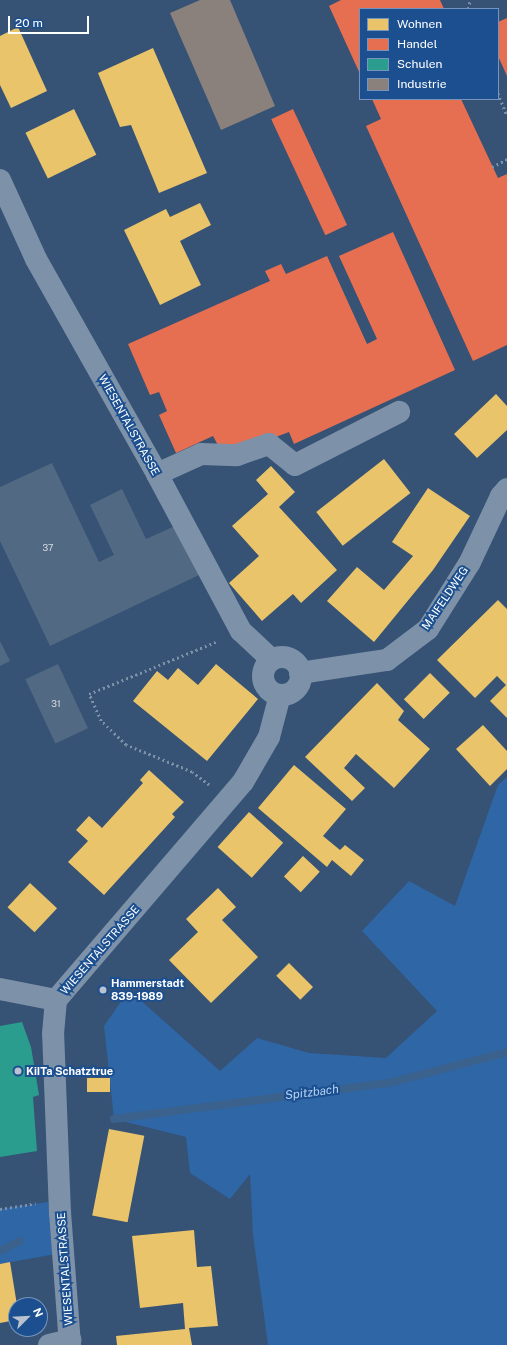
<!DOCTYPE html>
<html>
<head>
<meta charset="utf-8">
<style>
  body { margin:0 }
  #map { position:relative; width:507px; height:1345px; overflow:hidden; background:#365274; font-family:"Public Sans",sans-serif }
  div>[style] { position:absolute }
  .green>* { inset:0; background:#2f66a5 }
  .homes>* { inset:0; background:#e9c46a; transform-origin:0 0 }
  .shops>* { inset:0; background:#e76f51; transform-origin:0 0 }
  .schools>* { inset:0; background:#2a9d8f }
  .industry>* { inset:0; background:#8a817c }
  .stream>* { height:8px; margin:-4px; padding:0 4px; transform-origin:4px; border-radius:4px; background:#3b618d }
  .building>* { inset:0; background:#526984; transform-origin:0 0 }
  .path>* { height:2.5px; margin-top:-1.25px; transform-origin:0; background:repeating-linear-gradient(90deg,#7d92a8 0 2px,transparent 0 5px) }
  .minor>* { height:22px; margin:-11px; padding:0 11px; transform-origin:11px; border-radius:11px; background:#7d92a8 }
  .minor>.ring { margin:-11px; padding:0; box-sizing:content-box; background:none; border:22px solid #7d92a8; border-radius:50% }
  .dots>* { width:11px; height:11px; translate:-50% -50%; box-sizing:border-box; border:2px solid #1b4f8f; border-radius:50% }
  span { translate:-50% -50%; white-space:nowrap; text-align:center; line-height:1.15; -webkit-text-stroke:4px #1b4f8f; paint-order:stroke }
  .number-label { font-size:9px; color:#d4dae0 }
  .number-label span { -webkit-text-stroke-width:0 }
  .street-label { font-size:11px; color:#fff }
  .poi-label { font-size:11px; color:#fff; font-weight:700 }
  .left { translate:0 -50%; text-align:left }
  .water-label { font-size:12px; color:#b5d3f5; font-style:italic }
  .legend { position:absolute; left:359px; top:8px; width:140px; height:92px; box-sizing:border-box; background:#1b4f8f; border:1px solid #7695bc; margin:0; padding:5px 7px; list-style:none; font-size:12px; color:#fff }
  .legend li { display:flex; align-items:center; gap:8px; height:20px }
  .legend b { width:20px; border:1px solid #7695bc }
  .north { position:absolute; left:8px; top:1297px; width:40px; height:40px; box-sizing:border-box; background:#1b4f8f; border:1px solid #7695bc; border-radius:50%; rotate:66deg; font-size:11px; font-weight:700; line-height:16px; text-align:center; color:#fff }
  .north::after { content:''; display:block; margin:auto; width:14px; height:18px; background:#b9c2ce; clip-path:polygon(50% 0,100% 100%,50% 72%,0 100%) }
  .scale { position:absolute; left:8px; top:16px; width:81px; height:18px; box-sizing:border-box; border:2px solid #fff; border-top:0; padding-left:5px; font-size:12px; line-height:14px; white-space:nowrap; color:#fff; -webkit-text-stroke:3px #1b4f8f; paint-order:stroke }
</style>
</head>
<body>
<div id="map">
  <div class="green">
    <div style="clip-path:polygon(507px 777px,507px 1345px,268px 1345px,253px 1235px,250px 1174px,230px 1199px,190px 1173px,186px 1137px,114px 1119px,104px 1026px,129px 990px,220px 1071px,257px 1038px,309px 1053px,386px 1058px,437px 1011px,362px 931px,409px 881px,455px 906px,498px 785px)"></div>
    <div style="clip-path:polygon(48px 1202px,56px 1254px,0 1264px,0 1209px)"></div>
  </div>
  <div class="homes">
    <div style="clip-path:polygon(18px 27px,47px 91px,11px 108px,0 85px,0 36px)"></div>
    <div style="clip-path:polygon(153px 48px,207px 173px,159px 193px,131px 125px,120px 127px,98px 73px)"></div>
    <div style="left:74px;top:109px;width:51px;height:54px;rotate:64deg"></div>
    <div style="clip-path:polygon(200px 203px,211px 225px,180px 241px,201px 285px,160px 305px,124px 230px,166px 209px,170px 217px)"></div>
    <div style="clip-path:polygon(496px 394px,507px 406px,507px 430px,477px 458px,454px 434px)"></div>
    <div style="left:384px;top:459px;width:43px;height:86px;rotate:52deg"></div>
    <div style="clip-path:polygon(271px 466px,295px 492px,279px 507px,337px 570px,301px 603px,293px 594px,262px 621px,229px 583px,259px 556px,232px 526px,268px 494px,256px 480px)"></div>
    <div style="clip-path:polygon(428px 488px,470px 516px,433px 570px,374px 642px,327px 601px,357px 567px,384px 590px,413px 556px,392px 542px)"></div>
    <div style="clip-path:polygon(498px 600px,507px 609px,507px 718px,490px 701px,506px 685px,497px 676px,475px 698px,437px 660px)"></div>
    <div style="clip-path:polygon(216px 664px,258px 699px,207px 761px,133px 701px,157px 671px,168px 680px,178px 668px,198px 685px)"></div>
    <div style="left:430px;top:673px;width:28px;height:37px;rotate:45deg"></div>
    <div style="clip-path:polygon(377px 683px,404px 711px,398px 720px,430px 749px,394px 788px,356px 754px,344px 768px,365px 788px,352px 801px,305px 757px)"></div>
    <div style="clip-path:polygon(483px 725px,507px 751px,507px 769px,490px 786px,456px 749px)"></div>
    <div style="clip-path:polygon(294px 765px,346px 809px,323px 836px,340px 850px,345px 845px,364px 860px,351px 876px,332px 860px,327px 867px,258px 808px)"></div>
    <div style="clip-path:polygon(149px 770px,184px 802px,172px 814px,175px 817px,104px 895px,68px 862px,88px 841px,76px 830px,89px 816px,102px 828px,143px 783px,140px 780px)"></div>
    <div style="left:249px;top:812px;width:46px;height:47px;rotate:42deg"></div>
    <div style="left:303px;top:856px;width:23px;height:28px;rotate:43deg"></div>
    <div style="left:30px;top:883px;width:37px;height:33px;rotate:43deg"></div>
    <div style="clip-path:polygon(218px 888px,236px 907px,222px 920px,258px 957px,211px 1003px,169px 960px,198px 932px,186px 919px)"></div>
    <div style="left:289px;top:963px;width:34px;height:18px;rotate:45deg"></div>
    <div style="left:87px;top:1078px;width:23px;height:14px"></div>
    <div style="left:109px;top:1129px;width:36px;height:88px;rotate:11deg"></div>
    <div style="clip-path:polygon(194px 1230px,197px 1267px,211px 1266px,218px 1326px,189px 1328px,192px 1345px,117px 1345px,116px 1336px,185px 1329px,183px 1303px,140px 1308px,132px 1236px)"></div>
    <div style="clip-path:polygon(10px 1262px,17px 1305px,16px 1320px,0 1323px,0 1264px)"></div>
  </div>
  <div class="shops">
    <div style="clip-path:polygon(341px 0,440px 0,444px 9px,360px 9px,360px 74px,329px 6px)"></div>
    <div style="clip-path:polygon(507px 18px,507px 76px,498px 56px,498px 22px)"></div>
    <div style="clip-path:polygon(372px 99px,461px 99px,498px 178px,507px 174px,507px 345px,473px 361px,366px 126px,381px 119px)"></div>
    <div style="left:293px;top:109px;width:128px;height:24px;rotate:65deg"></div>
    <div style="clip-path:polygon(393px 232px,455px 370px,294px 444px,289px 432px,247px 448px,219px 447px,213px 436px,176px 453px,159px 415px,167px 411px,159px 392px,150px 395px,128px 344px,270px 281px,265px 271px,281px 264px,286px 274px,327px 256px,367px 344px,377px 339px,339px 256px)"></div>
  </div>
  <div class="schools">
    <div style="clip-path:polygon(22px 1022px,31px 1047px,39px 1095px,33px 1097px,37px 1151px,0 1157px,0 1026px)"></div>
  </div>
  <div class="industry">
    <div style="clip-path:polygon(200px 0,230px 0,275px 106px,221px 130px,170px 13px)"></div>
  </div>
  <div class="stream">
    <div style="left:114px;top:1119px;width:277px;rotate:-7.5deg"></div>
    <div style="left:389px;top:1083px;width:122px;rotate:-14.7deg"></div>
    <div style="left:0;top:1251px;width:22px;rotate:-27deg"></div>
  </div>
  <div class="building">
    <div style="clip-path:polygon(52px 463px,99px 562px,114px 555px,90px 505px,122px 489px,146px 539px,175px 526px,199px 575px,50px 646px,0 541px,0 487px)"></div>
    <div style="clip-path:polygon(0 641px,10px 661px,0 666px)"></div>
    <div style="left:58px;top:664px;width:71px;height:36px;rotate:65deg"></div>
  </div>
  <div class="path">
    <div style="left:468px;top:9px;width:9px;rotate:-77deg"></div>
    <div style="left:498px;top:93px;width:24px;rotate:68deg"></div>
    <div style="left:492px;top:167px;width:17px;rotate:-28deg"></div>
    <div style="left:209px;top:785px;width:21px;rotate:-143deg"></div>
    <div style="left:192px;top:772px;width:71px;rotate:-157.8deg"></div>
    <div style="left:126px;top:745px;width:35px;rotate:-136deg"></div>
    <div style="left:101px;top:721px;width:30px;rotate:-114deg"></div>
    <div style="left:89px;top:694px;width:139px;rotate:-22.3deg"></div>
    <div style="left:0;top:1209px;width:36px;rotate:-9deg"></div>
  </div>
  <div class="minor">
    <div style="left:0;top:180px;width:87px;rotate:65.5deg"></div>
    <div style="left:36px;top:259px;width:247px;rotate:60.6deg"></div>
    <div style="left:157px;top:474px;width:178px;rotate:61.9deg"></div>
    <div style="left:241px;top:631px;width:42px;rotate:43.1deg"></div>
    <div style="left:157px;top:474px;width:48px;rotate:-24.4deg"></div>
    <div style="left:201px;top:454px;width:36px;rotate:2deg"></div>
    <div style="left:237px;top:455px;width:34px;rotate:-19deg"></div>
    <div style="left:269px;top:444px;width:33px;rotate:39deg"></div>
    <div style="left:295px;top:465px;width:117px;rotate:-27deg"></div>
    <div class="ring" style="left:263px;top:657px;width:16px;height:16px"></div>
    <div style="left:300px;top:673px;width:88px;rotate:-8.5deg"></div>
    <div style="left:387px;top:660px;width:51px;rotate:-37.1deg"></div>
    <div style="left:428px;top:629px;width:79px;rotate:-57.9deg"></div>
    <div style="left:470px;top:562px;width:73px;rotate:-64.8deg"></div>
    <div style="left:501px;top:496px;width:9px;rotate:-49deg"></div>
    <div style="left:0;top:989px;width:57px;rotate:11.1deg"></div>
    <div style="left:49px;top:1345px;width:22px;rotate:-13deg"></div>
    <div style="left:70px;top:1345px;width:132px;rotate:-94.3deg"></div>
    <div style="left:60px;top:1213px;width:179px;rotate:-92.2deg"></div>
    <div style="left:53px;top:1034px;width:34px;rotate:-85deg"></div>
    <div style="left:56px;top:1000px;width:287px;rotate:-49.4deg"></div>
    <div style="left:243px;top:782px;width:52px;rotate:-60deg"></div>
    <div style="left:269px;top:737px;width:43px;rotate:-75.3deg"></div>
  </div>
  <div class="dots">
    <div style="left:103px;top:990px;background:#b9c2ce"></div>
    <div style="left:18px;top:1071px;background:#b9c2ce"></div>
  </div>
  <div class="number-label">
    <span style="left:48px;top:548px">37</span>
    <span style="left:56px;top:704px">31</span>
  </div>
  <div class="street-label">
    <span style="left:129px;top:425px;rotate:61deg">WIESENTALSTRASSE</span>
    <span style="left:445px;top:598px;rotate:-56deg">MAIFELDWEG</span>
    <span style="left:100px;top:950px;rotate:-49deg">WIESENTALSTRASSE</span>
    <span style="left:65px;top:1269px;rotate:-94deg">WIESENTALSTRASSE</span>
  </div>
  <div class="poi-label">
    <span class="left" style="left:111px;top:990px">Hammerstadt<br>839-1989</span>
    <span class="left" style="left:26px;top:1071px">KiITa Schatztrue</span>
  </div>
  <div class="water-label">
    <span style="left:312px;top:1093px;rotate:-7deg">Spitzbach</span>
  </div>
  <ul class="legend">
  <li><b style="height:11px;background:#e9c46a"></b>Wohnen</li>
  <li><b style="height:11px;background:#e76f51"></b>Handel</li>
  <li><b style="height:11px;background:#2a9d8f"></b>Schulen</li>
  <li><b style="height:11px;background:#8a817c"></b>Industrie</li>
  </ul>
  <div class="north">N</div>
  <div class="scale">20 m</div>
</div>
</body>
</html>
